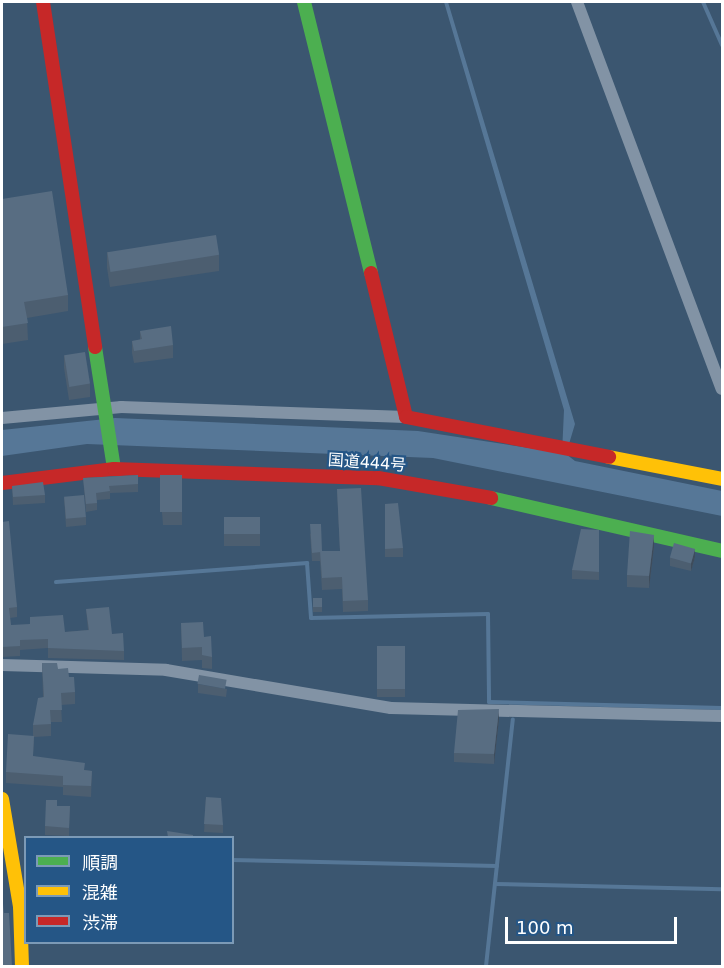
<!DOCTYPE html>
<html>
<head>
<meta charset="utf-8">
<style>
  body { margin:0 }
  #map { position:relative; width:724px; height:968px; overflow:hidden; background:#3b5670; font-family:"DejaVu Sans","Noto Sans JP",sans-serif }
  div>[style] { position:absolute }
  .water>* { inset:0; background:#567797 }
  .stream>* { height:4px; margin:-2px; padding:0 2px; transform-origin:2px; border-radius:2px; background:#567797 }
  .street>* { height:12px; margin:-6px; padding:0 6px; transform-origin:6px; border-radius:6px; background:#8293a5 }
  .fast>* { height:14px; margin:-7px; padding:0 7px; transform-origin:7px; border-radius:7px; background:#4caf50 }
  .slow>* { height:14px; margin:-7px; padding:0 7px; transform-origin:7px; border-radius:7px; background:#ffc107 }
  .jam>* { height:14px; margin:-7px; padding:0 7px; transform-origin:7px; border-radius:7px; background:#c62828 }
  .wall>* { inset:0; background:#4c5e70; transform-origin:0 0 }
  .shaded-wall>* { inset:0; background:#3e4c5b }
  .building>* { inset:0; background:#586d82; transform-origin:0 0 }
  span { translate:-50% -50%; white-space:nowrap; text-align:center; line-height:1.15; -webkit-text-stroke:4.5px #255686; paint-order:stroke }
  .street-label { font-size:16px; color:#fff }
  .frame { position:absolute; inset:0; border:3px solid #fff; pointer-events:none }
  .legend { position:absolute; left:24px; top:836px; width:210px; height:108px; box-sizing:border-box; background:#255686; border:2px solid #7c9ab6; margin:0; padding:8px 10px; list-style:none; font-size:18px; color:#fff }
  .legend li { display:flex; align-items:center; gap:12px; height:30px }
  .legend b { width:30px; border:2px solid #7c9ab6 }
  .scale { position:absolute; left:505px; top:917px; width:172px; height:27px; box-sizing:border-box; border:3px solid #fff; border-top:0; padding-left:8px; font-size:18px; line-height:21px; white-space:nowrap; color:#fff; -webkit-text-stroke:4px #255686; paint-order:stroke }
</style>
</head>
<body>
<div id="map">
  <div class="water">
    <div style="clip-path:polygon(444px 2px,448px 2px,575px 424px,566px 454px,575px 461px,722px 491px,722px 516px,433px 458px,87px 444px,2px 456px,2px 430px,115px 418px,418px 431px,562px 453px,564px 410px)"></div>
  </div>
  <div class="stream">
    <div style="left:703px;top:2px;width:47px;rotate:66.2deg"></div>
    <div style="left:56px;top:582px;width:252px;rotate:-4.3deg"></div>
    <div style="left:307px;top:563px;width:55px;rotate:85.8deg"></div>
    <div style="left:311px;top:618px;width:177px;rotate:-1.3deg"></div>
    <div style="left:488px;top:614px;width:88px;rotate:89.3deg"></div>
    <div style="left:489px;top:702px;width:233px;rotate:1.5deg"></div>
    <div style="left:232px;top:860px;width:265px;rotate:1.3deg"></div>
    <div style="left:495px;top:884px;width:227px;rotate:1.3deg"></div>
    <div style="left:486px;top:966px;width:248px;rotate:-83.8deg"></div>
  </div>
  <div class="street">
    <div style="left:577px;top:2px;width:413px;rotate:69.5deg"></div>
    <div style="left:2px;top:418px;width:120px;rotate:-5.3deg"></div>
    <div style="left:121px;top:407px;width:285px;rotate:2deg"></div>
    <div style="left:2px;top:665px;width:164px;rotate:1.7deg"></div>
    <div style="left:166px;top:670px;width:228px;rotate:9.6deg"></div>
    <div style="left:391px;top:708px;width:331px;rotate:1.4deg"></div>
  </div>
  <div class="fast">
    <div style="left:304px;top:2px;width:279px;rotate:76.1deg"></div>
    <div style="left:95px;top:347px;width:123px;rotate:81.1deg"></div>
    <div style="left:491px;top:498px;width:237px;rotate:12.9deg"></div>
  </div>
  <div class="slow">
    <div style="left:609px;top:457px;width:115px;rotate:11deg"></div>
    <div style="left:2px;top:799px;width:109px;rotate:80.5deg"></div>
    <div style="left:20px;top:906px;width:60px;rotate:88.1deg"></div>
  </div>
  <div class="jam">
    <div style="left:43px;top:2px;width:349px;rotate:81.4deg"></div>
    <div style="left:371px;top:273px;width:148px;rotate:76.3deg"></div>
    <div style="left:406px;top:417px;width:207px;rotate:11.1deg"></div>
    <div style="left:2px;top:483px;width:113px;rotate:-7.1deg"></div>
    <div style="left:114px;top:469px;width:264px;rotate:2deg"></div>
    <div style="left:378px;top:478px;width:115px;rotate:10deg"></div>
  </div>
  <div class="wall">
    <div style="clip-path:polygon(2px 199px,68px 295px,68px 311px,27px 318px,28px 340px,2px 344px)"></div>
    <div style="clip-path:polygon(107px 252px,219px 255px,219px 271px,110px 287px,107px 268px)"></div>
    <div style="clip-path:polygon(140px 331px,173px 345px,173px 358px,134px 363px,132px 353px,132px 341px,140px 340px)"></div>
    <div style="clip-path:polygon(64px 355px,90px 384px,90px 397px,69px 400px,64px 368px)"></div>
    <div style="clip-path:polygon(138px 475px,138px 492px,110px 493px,110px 499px,97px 500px,97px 510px,86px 512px,83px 478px)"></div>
    <div style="clip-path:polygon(160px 475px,182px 475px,182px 525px,163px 525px,160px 488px)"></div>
    <div style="clip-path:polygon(12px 486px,45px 495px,45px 503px,13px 505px)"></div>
    <div style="clip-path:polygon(337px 489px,368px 600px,368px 611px,343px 612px,342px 589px,322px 590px,320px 561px,312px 561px,310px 533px,322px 551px,340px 551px)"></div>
    <div style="clip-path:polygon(64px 497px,86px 517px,86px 525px,66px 527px)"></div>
    <div style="clip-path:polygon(385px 504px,403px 548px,403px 557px,385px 557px)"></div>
    <div style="left:224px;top:517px;width:36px;height:29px"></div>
    <div style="clip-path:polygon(2px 520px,17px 607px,17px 617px,10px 618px,11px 625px,65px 632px,88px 630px,86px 609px,112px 634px,124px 651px,124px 660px,48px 658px,48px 648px,20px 650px,20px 656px,2px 657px)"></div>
    <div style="clip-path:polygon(599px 530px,599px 580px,572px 579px,572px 570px)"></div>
    <div style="clip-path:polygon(654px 547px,649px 588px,627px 587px,627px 575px)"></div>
    <div style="clip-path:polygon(670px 557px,695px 557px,691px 571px,670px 566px)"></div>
    <div style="left:313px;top:598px;width:9px;height:14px"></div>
    <div style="clip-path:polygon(181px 623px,204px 637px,212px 657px,212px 669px,202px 668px,202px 660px,182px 661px)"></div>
    <div style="left:377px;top:646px;width:28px;height:51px"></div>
    <div style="clip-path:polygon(42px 663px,58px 669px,69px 677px,75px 692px,75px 704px,61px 705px,62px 722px,51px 722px,51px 736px,34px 737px,33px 756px,85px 770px,92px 771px,91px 797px,63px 795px,63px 787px,6px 783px,6px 772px,33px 736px,33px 725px,43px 697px)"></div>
    <div style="clip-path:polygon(198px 684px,227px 689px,226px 697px,198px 693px)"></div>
    <div style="clip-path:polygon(499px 719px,494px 764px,454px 762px,454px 753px)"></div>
    <div style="clip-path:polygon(206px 797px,223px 825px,223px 833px,204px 832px)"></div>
    <div style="clip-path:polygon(57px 806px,70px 806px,69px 836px,45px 835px,45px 826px)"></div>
  </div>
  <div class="shaded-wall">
    <div style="clip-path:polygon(654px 535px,654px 547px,649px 588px,649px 576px)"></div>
    <div style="clip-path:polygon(695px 549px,695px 557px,691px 571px,691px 563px)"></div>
    <div style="clip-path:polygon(499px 709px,499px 719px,494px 764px,494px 754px)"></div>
  </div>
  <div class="building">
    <div style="clip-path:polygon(52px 191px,68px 295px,24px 302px,28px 323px,2px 327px,2px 199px)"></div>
    <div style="left:216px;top:235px;width:20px;height:110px;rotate:81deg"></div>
    <div style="clip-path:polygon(171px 326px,173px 345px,134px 351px,132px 341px,142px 339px,140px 331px)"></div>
    <div style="left:85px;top:352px;width:32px;height:21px;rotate:81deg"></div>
    <div style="clip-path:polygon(138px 475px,138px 484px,109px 486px,110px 491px,96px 493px,97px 503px,86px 504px,83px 478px)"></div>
    <div style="left:160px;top:475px;width:22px;height:37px"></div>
    <div style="clip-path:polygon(43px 482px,45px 495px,13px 497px,12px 486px)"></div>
    <div style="clip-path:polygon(361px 488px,368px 600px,343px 601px,342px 577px,322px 578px,320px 551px,340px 551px,337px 489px)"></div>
    <div style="left:84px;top:495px;width:22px;height:20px;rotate:85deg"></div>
    <div style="clip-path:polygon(398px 503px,403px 548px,385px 549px,385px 504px)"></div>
    <div style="left:224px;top:517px;width:36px;height:17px"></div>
    <div style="clip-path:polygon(2px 520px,2px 522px,9px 521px,17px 607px,9px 608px,11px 625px,30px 624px,30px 617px,63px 615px,65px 632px,89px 630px,86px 609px,109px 607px,112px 634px,123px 633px,124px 651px,48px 648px,48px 639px,20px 640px,20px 646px,2px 647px)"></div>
    <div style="clip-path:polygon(310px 524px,321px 524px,322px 551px,320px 551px,321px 552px,312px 553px)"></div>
    <div style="clip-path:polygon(581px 529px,599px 530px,599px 572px,572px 570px)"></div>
    <div style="clip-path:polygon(630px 531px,654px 535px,649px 576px,627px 575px)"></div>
    <div style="left:674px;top:543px;width:22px;height:15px;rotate:16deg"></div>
    <div style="left:313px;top:598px;width:9px;height:9px"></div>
    <div style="clip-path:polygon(203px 622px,204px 637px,211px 636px,212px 657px,202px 655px,202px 647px,182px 648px,181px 623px)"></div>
    <div style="left:377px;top:646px;width:28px;height:43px"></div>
    <div style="clip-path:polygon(42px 663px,57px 663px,58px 669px,68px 668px,69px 677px,74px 677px,75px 692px,61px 693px,62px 710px,50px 710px,51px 724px,33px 725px,38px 698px,44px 697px)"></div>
    <div style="left:199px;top:675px;width:28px;height:9px;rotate:10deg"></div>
    <div style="clip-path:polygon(499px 709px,494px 754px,454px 753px,458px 710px)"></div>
    <div style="clip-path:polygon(8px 734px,34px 736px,33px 756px,85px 763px,84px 770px,92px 771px,91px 786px,63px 785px,63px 776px,6px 772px)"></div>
    <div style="clip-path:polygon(206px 797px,221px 798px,223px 825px,204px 824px)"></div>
    <div style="clip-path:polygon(46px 800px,57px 800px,57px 806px,70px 806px,69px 828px,45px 826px)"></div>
    <div style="clip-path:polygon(167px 831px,193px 835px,193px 837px,168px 837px)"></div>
    <div style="clip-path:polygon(2px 894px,4px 913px,9px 913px,12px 966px,2px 966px)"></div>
  </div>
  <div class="street-label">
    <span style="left:367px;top:463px;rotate:4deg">国道444号</span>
  </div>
  <div class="frame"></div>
  <ul class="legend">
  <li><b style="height:8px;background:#4caf50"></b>順調</li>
  <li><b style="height:8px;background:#ffc107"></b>混雑</li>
  <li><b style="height:8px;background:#c62828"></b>渋滞</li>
  </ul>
  <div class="scale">100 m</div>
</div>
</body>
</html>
